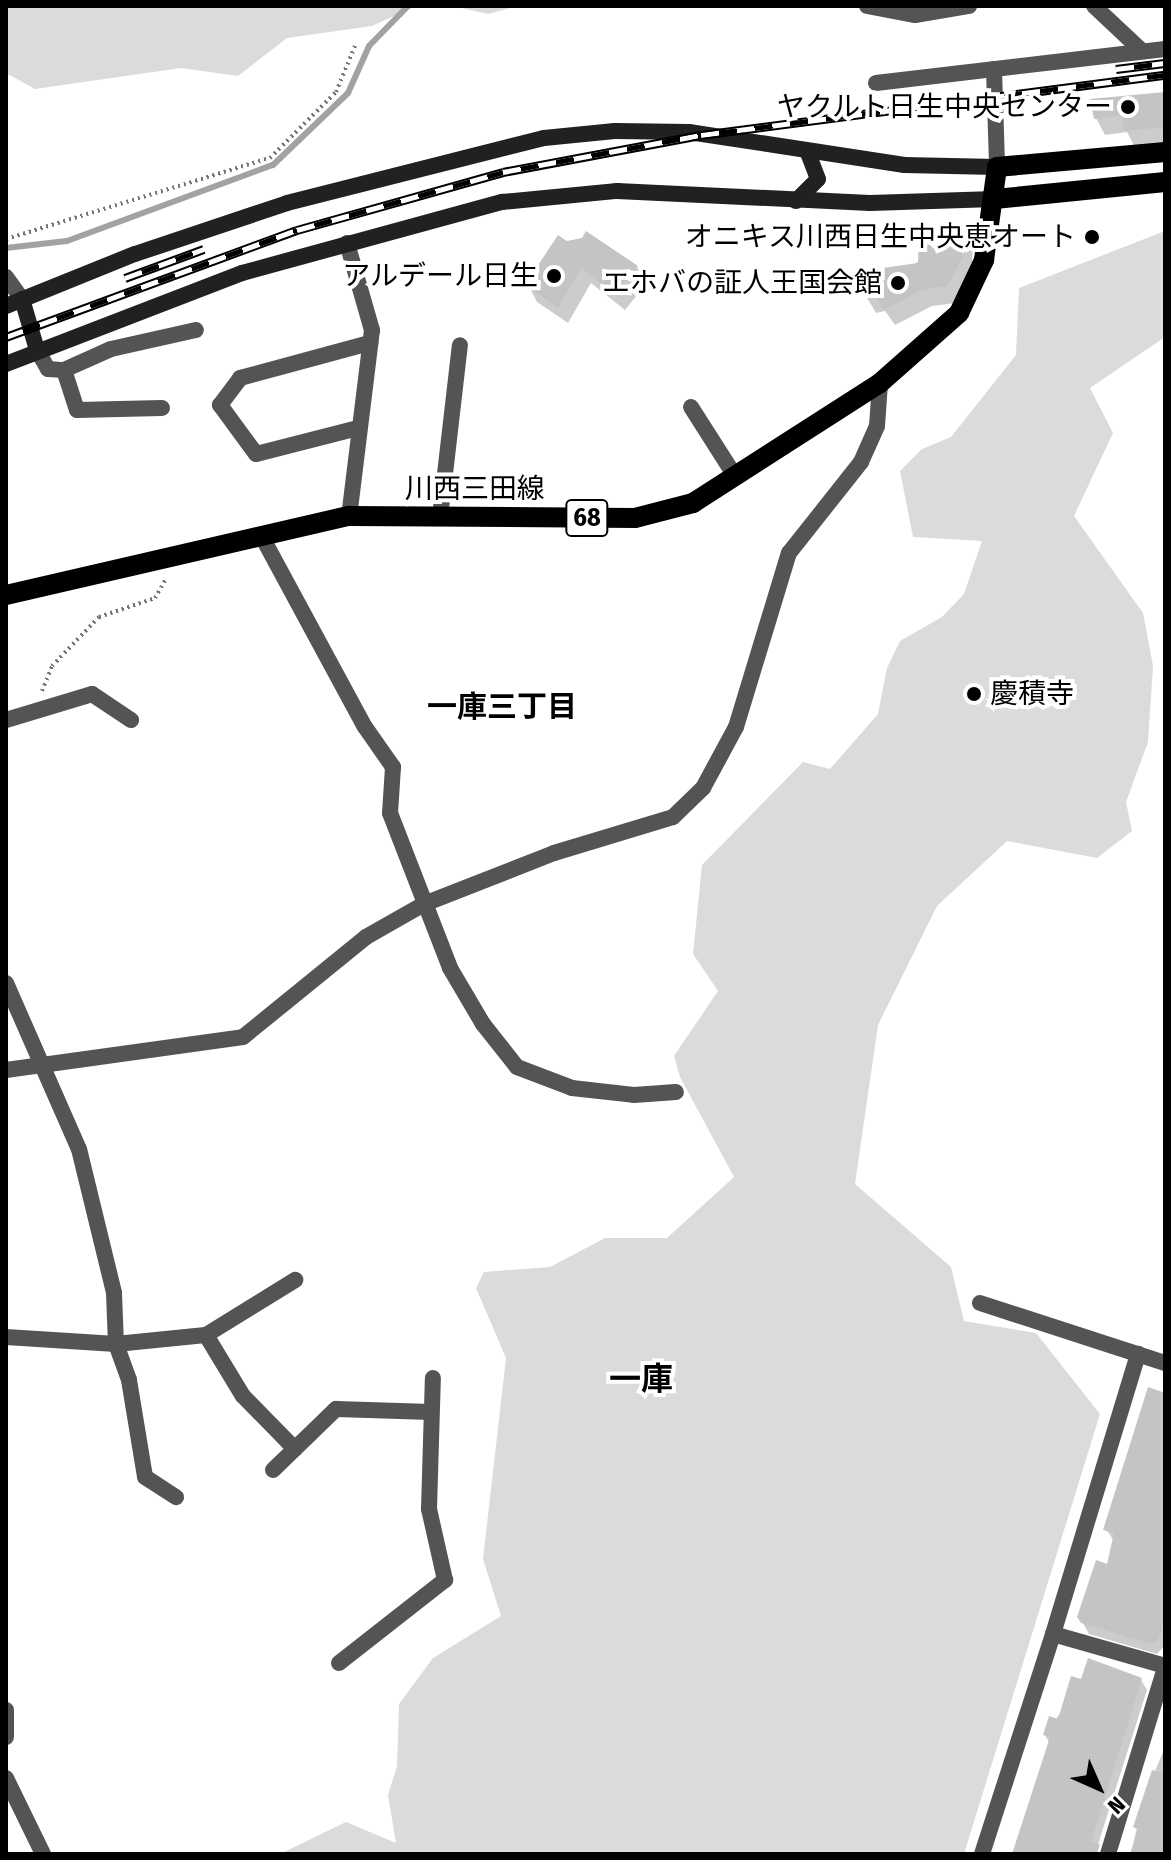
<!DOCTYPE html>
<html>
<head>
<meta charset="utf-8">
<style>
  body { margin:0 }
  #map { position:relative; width:1171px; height:1860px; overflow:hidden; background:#fff; font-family:"Fira Sans Condensed","Noto Sans JP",sans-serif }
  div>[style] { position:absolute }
  .green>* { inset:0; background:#dbdbdb }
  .shadow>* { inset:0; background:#0003 }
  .stream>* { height:6px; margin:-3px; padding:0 3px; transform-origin:3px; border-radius:3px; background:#a2a2a2 }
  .building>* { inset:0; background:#c4c4c4 }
  .path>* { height:4px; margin-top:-2px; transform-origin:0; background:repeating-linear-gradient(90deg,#767676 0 2px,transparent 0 6px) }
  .street>* { height:16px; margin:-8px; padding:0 8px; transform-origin:8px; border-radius:8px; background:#545454 }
  .secondary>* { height:16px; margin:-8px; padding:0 8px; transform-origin:8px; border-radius:8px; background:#212121 }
  .primary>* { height:20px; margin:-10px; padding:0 10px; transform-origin:10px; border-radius:10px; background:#000 }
  .rail>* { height:9px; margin-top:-4.5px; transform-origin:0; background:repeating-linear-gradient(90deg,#fff 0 18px,#000 0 36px); box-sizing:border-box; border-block:2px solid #000 }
  .dots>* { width:22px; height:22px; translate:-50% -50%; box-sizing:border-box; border:4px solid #fff; border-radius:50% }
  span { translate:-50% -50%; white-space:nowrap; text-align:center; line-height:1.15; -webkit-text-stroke:8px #fff; paint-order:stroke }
  .shield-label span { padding:2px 6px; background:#fff; border:2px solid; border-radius:6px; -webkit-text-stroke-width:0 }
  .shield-label { font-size:26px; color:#000; font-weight:700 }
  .poi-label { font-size:28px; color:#000 }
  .right { translate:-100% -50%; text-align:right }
  .left { translate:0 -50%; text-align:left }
  .street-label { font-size:28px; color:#000 }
  .neighbourhood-label { font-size:30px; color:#000; font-weight:700 }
  .quarter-label { font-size:32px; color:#000; font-weight:700 }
  .frame { position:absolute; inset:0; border:8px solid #000; pointer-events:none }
  .north { position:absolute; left:1059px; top:1748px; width:80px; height:80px; -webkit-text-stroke:6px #fff; paint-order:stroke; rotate:135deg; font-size:22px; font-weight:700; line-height:32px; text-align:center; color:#000 }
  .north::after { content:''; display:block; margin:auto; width:28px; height:36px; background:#000; clip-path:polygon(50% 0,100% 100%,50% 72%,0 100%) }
</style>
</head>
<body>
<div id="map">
  <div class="green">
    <div style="clip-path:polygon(6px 6px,416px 6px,372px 26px,287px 38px,238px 76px,181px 68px,35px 89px,6px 73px)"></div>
    <div style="clip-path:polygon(453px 6px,517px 6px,488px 14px)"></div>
    <div style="clip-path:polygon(1165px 231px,1165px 337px,1090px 388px,1113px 433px,1074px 516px,1143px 613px,1153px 666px,1148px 742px,1126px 802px,1132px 831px,1097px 858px,1007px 841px,937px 906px,878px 1025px,855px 1184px,951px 1267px,964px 1321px,1036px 1333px,1100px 1414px,964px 1854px,280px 1854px,346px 1822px,396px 1843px,388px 1795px,397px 1766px,399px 1704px,433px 1658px,501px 1616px,483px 1559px,506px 1358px,476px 1288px,484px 1272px,550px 1267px,605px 1238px,667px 1238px,734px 1177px,680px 1077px,674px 1056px,718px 991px,693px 954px,702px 865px,803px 762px,830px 769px,878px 714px,887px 668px,900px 641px,942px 617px,964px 594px,982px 541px,913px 537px,900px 471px,922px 449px,951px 437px,1016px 355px,1019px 288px)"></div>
  </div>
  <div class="shadow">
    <div style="clip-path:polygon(1165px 94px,1165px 144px,1135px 147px,1127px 132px,1105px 135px,1096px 118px)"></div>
    <div style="clip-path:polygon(963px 232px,973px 248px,971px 276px,956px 303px,932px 306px,895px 325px,885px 311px,876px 313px,866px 296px)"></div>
    <div style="clip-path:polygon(567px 243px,637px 267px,646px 284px,625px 310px,591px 283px,568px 323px,537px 302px,528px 285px)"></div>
    <div style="clip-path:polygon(1149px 1389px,1165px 1393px,1165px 1645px,1157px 1654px,1089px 1634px,1079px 1616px,1108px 1566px,1114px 1541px,1106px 1529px)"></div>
    <div style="clip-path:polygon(1141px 1680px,1147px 1690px,1095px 1854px,1015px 1854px,1050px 1744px,1045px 1735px,1082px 1681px)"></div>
    <div style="clip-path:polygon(1165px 1747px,1165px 1854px,1131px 1854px,1143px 1800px)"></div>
  </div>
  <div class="stream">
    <div style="left:6px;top:248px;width:61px;rotate:-6.5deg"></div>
    <div style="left:67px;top:241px;width:220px;rotate:-20.3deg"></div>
    <div style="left:273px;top:165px;width:104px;rotate:-43.8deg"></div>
    <div style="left:348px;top:93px;width:51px;rotate:-65.9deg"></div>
    <div style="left:369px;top:46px;width:56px;rotate:-45.7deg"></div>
  </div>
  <div class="building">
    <div style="clip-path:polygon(1165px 92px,1165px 127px,1124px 131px,1122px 115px,1094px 119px,1090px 99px)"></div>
    <div style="clip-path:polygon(964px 230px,962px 259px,947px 286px,922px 290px,884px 310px,874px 295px,864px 297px,861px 271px,918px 263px,919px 233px)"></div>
    <div style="clip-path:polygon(586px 231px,638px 266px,615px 294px,581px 268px,558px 308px,525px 285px,558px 235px,567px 241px,582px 238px)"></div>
    <div style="clip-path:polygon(1148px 1387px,1165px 1393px,1165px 1618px,1158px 1640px,1151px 1644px,1081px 1623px,1077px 1617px,1096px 1560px,1107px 1564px,1114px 1533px,1103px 1530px)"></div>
    <div style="clip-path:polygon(1088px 1658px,1142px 1678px,1091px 1842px,1100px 1844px,1097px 1854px,1012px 1854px,1050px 1737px,1043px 1735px,1049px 1716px,1058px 1719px,1071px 1676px,1081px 1679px)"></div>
    <div style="clip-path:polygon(1152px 1770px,1165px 1774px,1165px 1854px,1130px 1854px,1138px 1829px,1133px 1827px)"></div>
  </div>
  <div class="path">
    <div style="left:6px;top:239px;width:276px;rotate:-17.1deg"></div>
    <div style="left:270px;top:158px;width:93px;rotate:-45deg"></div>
    <div style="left:336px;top:92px;width:50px;rotate:-67.6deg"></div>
    <div style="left:42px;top:691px;width:27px;rotate:-68deg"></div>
    <div style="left:52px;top:666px;width:68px;rotate:-46.2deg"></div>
    <div style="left:99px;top:617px;width:59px;rotate:-18.7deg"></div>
    <div style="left:155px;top:598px;width:22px;rotate:-60deg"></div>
  </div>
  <div class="street">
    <div style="left:867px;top:6px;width:49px;rotate:10.6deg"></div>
    <div style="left:915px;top:15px;width:55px;rotate:-9.5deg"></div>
    <div style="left:1094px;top:6px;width:66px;rotate:43.2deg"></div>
    <div style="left:994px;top:69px;width:98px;rotate:88.2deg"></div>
    <div style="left:876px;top:83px;width:291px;rotate:-6.7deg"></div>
    <div style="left:347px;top:243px;width:91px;rotate:74deg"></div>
    <div style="left:372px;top:330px;width:187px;rotate:97deg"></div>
    <div style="left:6px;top:277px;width:27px;rotate:54deg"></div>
    <div style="left:37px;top:350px;width:22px;rotate:60deg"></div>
    <div style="left:48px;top:369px;width:16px;rotate:4deg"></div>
    <div style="left:64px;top:370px;width:51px;rotate:-24.1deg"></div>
    <div style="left:111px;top:349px;width:87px;rotate:-12.6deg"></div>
    <div style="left:64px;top:370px;width:42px;rotate:72deg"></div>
    <div style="left:77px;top:410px;width:85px;rotate:-1.3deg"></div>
    <div style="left:691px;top:407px;width:82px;rotate:57.5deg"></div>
    <div style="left:358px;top:428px;width:105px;rotate:165.7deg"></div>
    <div style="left:256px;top:454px;width:61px;rotate:-126.3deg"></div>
    <div style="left:220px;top:405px;width:34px;rotate:-53deg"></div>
    <div style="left:240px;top:378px;width:135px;rotate:-15.1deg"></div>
    <div style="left:440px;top:517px;width:173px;rotate:-83.4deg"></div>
    <div style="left:261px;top:535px;width:218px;rotate:61.6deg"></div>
    <div style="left:365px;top:727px;width:49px;rotate:55deg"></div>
    <div style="left:393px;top:767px;width:46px;rotate:93.7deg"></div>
    <div style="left:390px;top:813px;width:166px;rotate:68.8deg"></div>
    <div style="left:450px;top:968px;width:65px;rotate:59.5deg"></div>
    <div style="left:483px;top:1024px;width:55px;rotate:51.7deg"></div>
    <div style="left:517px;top:1067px;width:59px;rotate:20.9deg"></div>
    <div style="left:572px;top:1088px;width:62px;rotate:6.4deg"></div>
    <div style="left:634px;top:1095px;width:42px;rotate:-4.1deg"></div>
    <div style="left:6px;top:720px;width:90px;rotate:-16.8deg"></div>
    <div style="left:92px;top:694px;width:47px;rotate:33.7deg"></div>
    <div style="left:6px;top:983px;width:181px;rotate:66.3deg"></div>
    <div style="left:79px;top:1149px;width:148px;rotate:76.3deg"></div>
    <div style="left:114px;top:1293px;width:51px;rotate:87.8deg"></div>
    <div style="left:116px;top:1344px;width:38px;rotate:70deg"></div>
    <div style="left:129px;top:1380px;width:98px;rotate:80.6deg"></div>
    <div style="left:145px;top:1477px;width:37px;rotate:33deg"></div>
    <div style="left:6px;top:1070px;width:239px;rotate:-7.9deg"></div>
    <div style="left:243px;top:1037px;width:159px;rotate:-39.1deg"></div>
    <div style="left:366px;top:937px;width:67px;rotate:-29.6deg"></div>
    <div style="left:424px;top:904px;width:140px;rotate:-21.4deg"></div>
    <div style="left:554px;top:853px;width:124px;rotate:-16.8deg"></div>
    <div style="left:673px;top:817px;width:42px;rotate:-44deg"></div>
    <div style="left:703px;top:788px;width:69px;rotate:-61.6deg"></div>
    <div style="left:736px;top:727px;width:182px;rotate:-73.1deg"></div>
    <div style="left:789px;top:553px;width:116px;rotate:-51.6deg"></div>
    <div style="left:861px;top:462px;width:39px;rotate:-66deg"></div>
    <div style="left:877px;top:426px;width:43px;rotate:-86deg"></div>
    <div style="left:980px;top:1303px;width:194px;rotate:18deg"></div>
    <div style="left:206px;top:1335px;width:71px;rotate:58.8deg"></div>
    <div style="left:243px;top:1396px;width:74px;rotate:45.5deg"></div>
    <div style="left:6px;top:1337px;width:110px;rotate:3.6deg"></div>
    <div style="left:116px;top:1344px;width:90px;rotate:-5.7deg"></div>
    <div style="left:206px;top:1335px;width:105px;rotate:-31.7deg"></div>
    <div style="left:273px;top:1470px;width:88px;rotate:-44.1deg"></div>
    <div style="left:336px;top:1409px;width:95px;rotate:1.8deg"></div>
    <div style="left:1053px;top:1634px;width:293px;rotate:-73.1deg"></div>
    <div style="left:339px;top:1663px;width:135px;rotate:-38.1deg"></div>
    <div style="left:445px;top:1580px;width:73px;rotate:-102.7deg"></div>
    <div style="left:429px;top:1509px;width:131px;rotate:-88.3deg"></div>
    <div style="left:6px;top:1710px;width:27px;rotate:90deg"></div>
    <div style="left:6px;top:1778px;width:85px;rotate:64deg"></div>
    <div style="left:982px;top:1854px;width:231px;rotate:-72.1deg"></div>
    <div style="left:1053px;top:1634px;width:116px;rotate:15.9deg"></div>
    <div style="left:1108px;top:1854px;width:195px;rotate:-73deg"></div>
  </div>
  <div class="secondary">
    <div style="left:796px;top:201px;width:31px;rotate:-45deg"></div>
    <div style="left:818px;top:179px;width:28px;rotate:-111deg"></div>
    <div style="left:22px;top:299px;width:53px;rotate:73.6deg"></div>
    <div style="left:6px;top:306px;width:139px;rotate:-22deg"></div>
    <div style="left:135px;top:254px;width:160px;rotate:-18.5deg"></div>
    <div style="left:287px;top:203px;width:265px;rotate:-14.2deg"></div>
    <div style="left:544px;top:138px;width:71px;rotate:-5.6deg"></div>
    <div style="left:615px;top:131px;width:74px;rotate:0.8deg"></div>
    <div style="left:689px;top:132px;width:218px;rotate:8.7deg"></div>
    <div style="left:904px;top:165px;width:93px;rotate:1.2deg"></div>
    <div style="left:6px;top:364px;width:253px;rotate:-21.1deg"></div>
    <div style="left:242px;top:273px;width:270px;rotate:-15.3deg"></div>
    <div style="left:502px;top:202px;width:116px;rotate:-5.5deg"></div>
    <div style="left:617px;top:191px;width:253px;rotate:2.7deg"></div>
    <div style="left:870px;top:203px;width:125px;rotate:-1.8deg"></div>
  </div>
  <div class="primary">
    <div style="left:995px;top:199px;width:171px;rotate:-5.7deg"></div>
    <div style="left:6px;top:595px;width:352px;rotate:-13deg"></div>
    <div style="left:349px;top:516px;width:286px;rotate:0.4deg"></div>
    <div style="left:635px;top:518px;width:60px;rotate:-14.5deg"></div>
    <div style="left:693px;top:503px;width:222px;rotate:-32.7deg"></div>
    <div style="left:880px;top:383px;width:106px;rotate:-41.5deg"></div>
    <div style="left:959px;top:313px;width:59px;rotate:-64.7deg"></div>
    <div style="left:984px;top:260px;width:94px;rotate:-82deg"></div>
    <div style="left:997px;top:167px;width:169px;rotate:-5.1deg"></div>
  </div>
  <div class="rail">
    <div style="left:1116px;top:69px;width:49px;rotate:-7deg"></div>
    <div style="left:125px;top:278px;width:84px;rotate:-20.2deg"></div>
    <div style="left:6px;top:337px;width:310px;rotate:-20.2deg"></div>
    <div style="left:297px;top:230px;width:214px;rotate:-15.7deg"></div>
    <div style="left:503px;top:172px;width:201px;rotate:-10.6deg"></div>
    <div style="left:701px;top:135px;width:468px;rotate:-7.4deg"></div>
  </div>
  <div class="dots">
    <div style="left:1128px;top:107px;background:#000"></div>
    <div style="left:1092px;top:237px;background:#000"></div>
    <div style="left:554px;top:276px;background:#000"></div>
    <div style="left:898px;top:283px;background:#000"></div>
    <div style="left:974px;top:694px;background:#000"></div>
  </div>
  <div class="shield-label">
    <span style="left:587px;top:518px">68</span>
  </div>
  <div class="poi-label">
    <span class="right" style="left:1112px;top:107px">ヤクルト日生中央センター</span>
    <span class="right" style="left:1076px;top:237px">オニキス川西日生中央恵オート</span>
    <span class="right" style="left:538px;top:276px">アルデール日生</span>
    <span class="right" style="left:882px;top:283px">エホバの証人王国会館</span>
    <span class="left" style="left:990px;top:694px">慶積寺</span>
  </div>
  <div class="street-label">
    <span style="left:475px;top:489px">川西三田線</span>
  </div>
  <div class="neighbourhood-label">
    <span style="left:502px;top:707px">一庫三丁目</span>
  </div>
  <div class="quarter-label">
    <span style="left:641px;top:1379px">一庫</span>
  </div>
  <div class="frame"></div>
  <div class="north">N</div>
</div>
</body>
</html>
